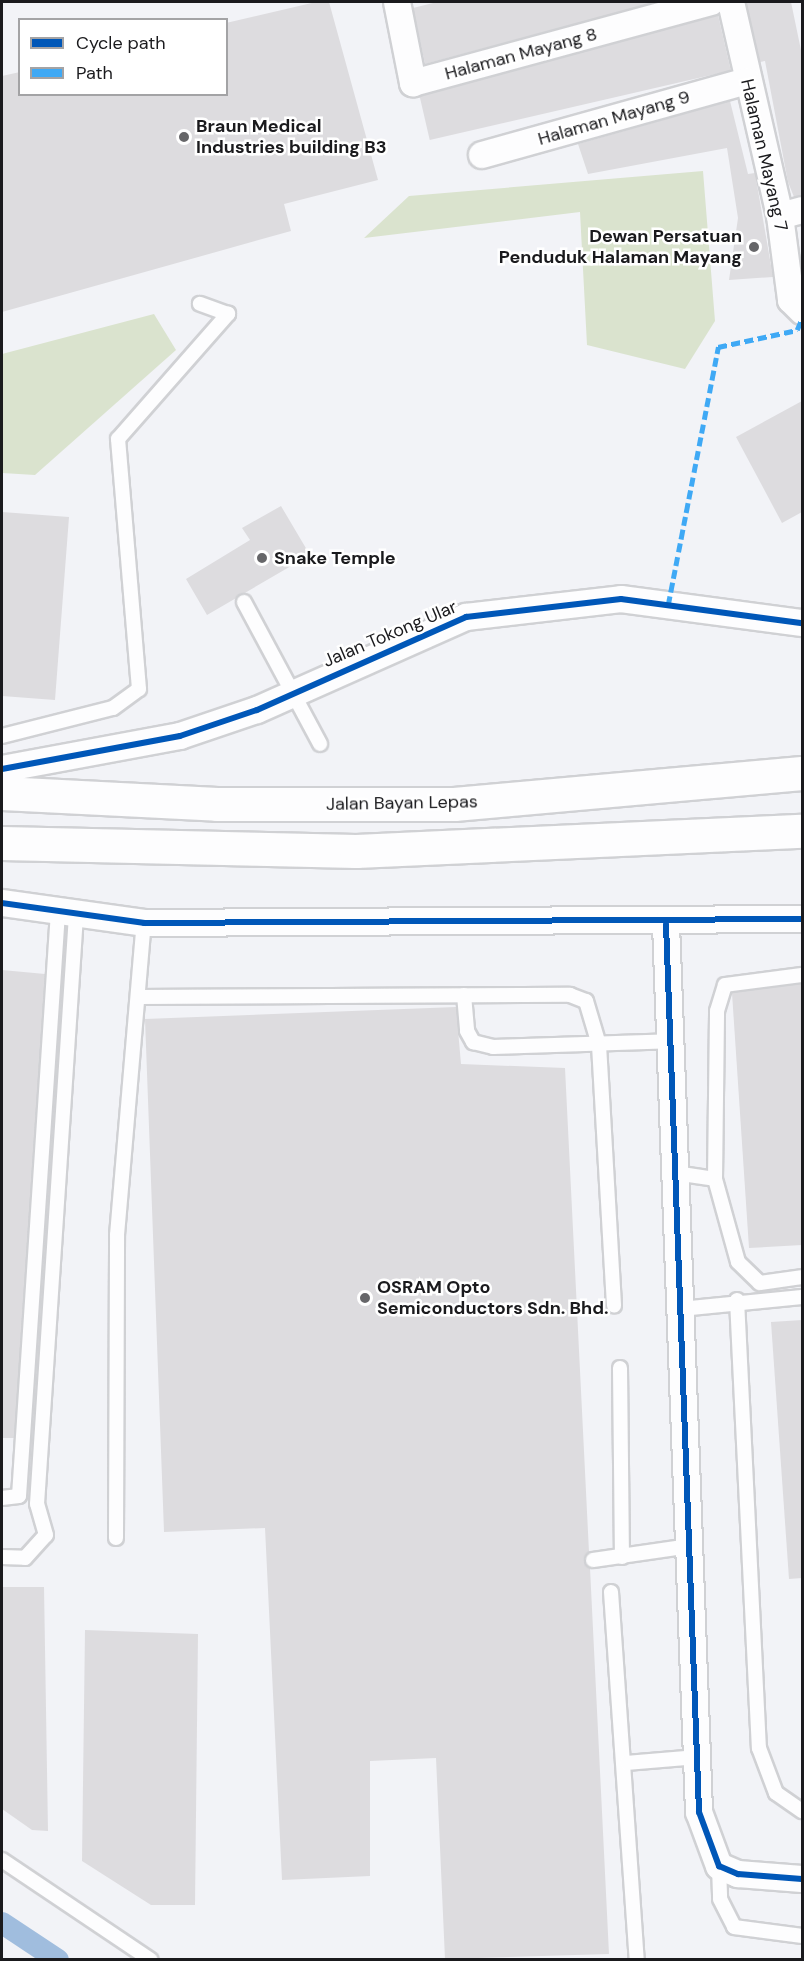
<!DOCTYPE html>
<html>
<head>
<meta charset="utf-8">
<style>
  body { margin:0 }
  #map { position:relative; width:804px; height:1961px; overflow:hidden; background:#f2f3f7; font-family:"DM Sans",sans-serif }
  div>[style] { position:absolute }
  .green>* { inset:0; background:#dae3ce }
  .canal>* { height:22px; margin:-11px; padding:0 11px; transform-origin:11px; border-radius:11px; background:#a0bdde }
  .building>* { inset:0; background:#dddcdf; transform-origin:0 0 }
  .roads { filter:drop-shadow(2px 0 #d0d1d4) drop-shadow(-2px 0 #d0d1d4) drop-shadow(0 2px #d0d1d4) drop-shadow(0 -2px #d0d1d4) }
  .service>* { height:14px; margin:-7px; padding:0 7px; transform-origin:7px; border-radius:7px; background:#fdfdfe }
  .minor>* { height:26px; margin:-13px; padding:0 13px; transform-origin:13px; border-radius:13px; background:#fdfdfe }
  .trunk>* { height:33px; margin:-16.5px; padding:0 16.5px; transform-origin:16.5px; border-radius:16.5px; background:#fdfdfe }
  .quiet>* { height:4.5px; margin-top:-2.25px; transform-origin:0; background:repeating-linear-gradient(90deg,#3fa9f5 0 9px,transparent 0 13.5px) }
  .cycleway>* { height:6px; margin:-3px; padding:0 3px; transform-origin:3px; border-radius:3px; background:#0057b8 }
  .dots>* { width:16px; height:16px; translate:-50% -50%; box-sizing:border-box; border:3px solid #fff; border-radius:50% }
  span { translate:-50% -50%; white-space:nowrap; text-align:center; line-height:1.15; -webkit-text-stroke:5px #fff; paint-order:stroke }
  .street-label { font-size:18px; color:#1a1a1d }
  .poi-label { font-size:18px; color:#1a1a1d; font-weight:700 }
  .left { translate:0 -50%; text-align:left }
  .right { translate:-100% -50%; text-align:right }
  .frame { position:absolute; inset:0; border:3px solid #1a1a1d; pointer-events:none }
  .legend { position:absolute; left:18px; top:18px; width:210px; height:78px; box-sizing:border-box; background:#fff; border:2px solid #a3a3a5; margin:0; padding:8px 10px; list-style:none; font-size:18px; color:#1a1a1d }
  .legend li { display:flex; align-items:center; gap:12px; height:30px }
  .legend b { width:30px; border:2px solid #a3a3a5 }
</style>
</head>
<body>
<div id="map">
  <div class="green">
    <div style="clip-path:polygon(703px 171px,715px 321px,685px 369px,587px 345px,580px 212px,364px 238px,409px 196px)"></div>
    <div style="clip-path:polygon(154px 314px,176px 350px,35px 475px,2px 473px,2px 354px)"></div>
  </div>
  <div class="canal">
    <div style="left:2px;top:1923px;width:67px;rotate:33.5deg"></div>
  </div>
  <div class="building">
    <div style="clip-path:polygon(316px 2px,329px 2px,378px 180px,284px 204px,291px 231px,2px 312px,2px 76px,20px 72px,20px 94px,226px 94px,226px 23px)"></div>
    <div style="clip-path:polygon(437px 2px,656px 2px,425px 64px,413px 8px)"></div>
    <div style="clip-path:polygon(746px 2px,791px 2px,802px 55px,802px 195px,794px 197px,788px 182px,765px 61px,760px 62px)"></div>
    <div style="left:718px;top:15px;width:57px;height:309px;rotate:77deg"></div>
    <div style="clip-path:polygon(730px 101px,748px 174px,755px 173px,773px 277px,729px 280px,738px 218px,727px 148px,588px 174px,578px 144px)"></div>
    <div style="clip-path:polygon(802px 401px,802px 512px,782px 523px,736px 437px)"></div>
    <div style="clip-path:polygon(281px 506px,310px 555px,207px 615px,186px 579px,250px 540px,242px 528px)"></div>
    <div style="clip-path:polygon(2px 512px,69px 517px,55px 700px,2px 696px)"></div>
    <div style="clip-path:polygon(2px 970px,45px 974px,14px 1438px,2px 1438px)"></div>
    <div style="clip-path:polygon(802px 984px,802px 1245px,749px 1248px,732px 993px)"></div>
    <div style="clip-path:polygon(456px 1007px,461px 1064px,565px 1068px,589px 1552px,584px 1561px,590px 1568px,609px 1954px,445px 1959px,436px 1758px,370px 1761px,370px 1876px,282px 1880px,265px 1528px,164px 1532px,145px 1019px)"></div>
    <div style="clip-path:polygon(802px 1320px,802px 1578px,789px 1579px,771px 1322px)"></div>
    <div style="clip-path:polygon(2px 1587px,44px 1587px,48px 1831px,32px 1830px,2px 1809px)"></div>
    <div style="clip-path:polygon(85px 1630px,198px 1634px,195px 1905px,151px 1905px,82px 1861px)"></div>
  </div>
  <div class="roads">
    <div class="service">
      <div style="left:244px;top:602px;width:161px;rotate:61.8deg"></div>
      <div style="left:2px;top:736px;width:114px;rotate:-14.2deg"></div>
      <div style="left:113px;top:708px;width:32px;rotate:-36deg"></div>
      <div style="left:139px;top:689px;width:251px;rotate:-94.8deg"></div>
      <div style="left:118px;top:439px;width:167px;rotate:-48.7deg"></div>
      <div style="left:228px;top:314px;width:30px;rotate:-160deg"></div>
      <div style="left:464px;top:995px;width:36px;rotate:85deg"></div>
      <div style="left:467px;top:1031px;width:13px;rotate:61deg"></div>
      <div style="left:473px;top:1042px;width:21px;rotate:14deg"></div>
      <div style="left:493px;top:1047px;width:177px;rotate:-1.9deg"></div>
      <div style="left:138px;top:997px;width:432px;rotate:-0.3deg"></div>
      <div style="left:570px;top:995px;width:17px;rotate:21deg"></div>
      <div style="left:586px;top:1001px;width:46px;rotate:73.5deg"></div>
      <div style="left:599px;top:1045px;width:261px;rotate:86.7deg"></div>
      <div style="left:675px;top:1173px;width:40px;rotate:8.5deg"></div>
      <div style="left:715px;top:1179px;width:168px;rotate:-89.3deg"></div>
      <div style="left:717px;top:1011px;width:27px;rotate:-73deg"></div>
      <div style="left:725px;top:985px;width:78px;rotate:-7.4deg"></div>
      <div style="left:715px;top:1179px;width:86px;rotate:74.5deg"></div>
      <div style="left:738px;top:1262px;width:30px;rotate:44deg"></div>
      <div style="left:760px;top:1283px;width:42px;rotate:-8.1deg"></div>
      <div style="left:737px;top:1300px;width:449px;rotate:87.2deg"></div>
      <div style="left:759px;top:1748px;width:48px;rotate:69.3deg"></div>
      <div style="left:776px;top:1793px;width:32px;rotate:35deg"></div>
      <div style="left:680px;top:1309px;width:123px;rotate:-5.6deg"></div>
      <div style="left:620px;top:1368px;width:189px;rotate:89.4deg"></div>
      <div style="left:2px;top:1498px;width:17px;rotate:-7deg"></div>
      <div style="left:19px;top:1496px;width:585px;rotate:-86.18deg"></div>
      <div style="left:116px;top:1538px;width:303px;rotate:-89.8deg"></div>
      <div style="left:117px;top:1235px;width:313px;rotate:-85.1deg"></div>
      <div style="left:2px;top:1557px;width:23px;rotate:2deg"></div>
      <div style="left:25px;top:1558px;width:31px;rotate:-48deg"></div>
      <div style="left:46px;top:1535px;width:32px;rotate:-106deg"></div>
      <div style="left:37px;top:1504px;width:590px;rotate:-86.21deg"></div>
      <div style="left:593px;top:1560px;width:98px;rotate:-8.2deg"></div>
      <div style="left:611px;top:1592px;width:369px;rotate:86deg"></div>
      <div style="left:627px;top:1763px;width:70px;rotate:-4.9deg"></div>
      <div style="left:2px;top:1860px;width:179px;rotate:33.9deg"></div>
      <div style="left:719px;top:1866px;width:33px;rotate:88deg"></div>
      <div style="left:720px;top:1899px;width:31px;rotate:63deg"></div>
      <div style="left:734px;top:1927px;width:69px;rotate:7.5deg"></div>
    </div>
    <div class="minor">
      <div style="left:397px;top:2px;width:83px;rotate:78.8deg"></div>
      <div style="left:413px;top:83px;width:309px;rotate:-15.2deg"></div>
      <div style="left:731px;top:2px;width:220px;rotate:77.1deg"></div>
      <div style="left:780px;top:216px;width:85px;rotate:82.5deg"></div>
      <div style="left:791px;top:300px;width:16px;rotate:45deg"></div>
      <div style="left:482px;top:155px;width:275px;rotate:-15.6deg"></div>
      <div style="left:780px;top:216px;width:23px;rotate:-15deg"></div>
      <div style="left:2px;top:769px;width:181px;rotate:-10.5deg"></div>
      <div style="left:180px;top:736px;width:81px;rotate:-18.7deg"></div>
      <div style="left:257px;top:710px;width:229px;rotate:-24deg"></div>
      <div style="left:466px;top:617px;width:156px;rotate:-6.6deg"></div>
      <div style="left:621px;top:599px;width:183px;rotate:7.6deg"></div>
      <div style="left:2px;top:903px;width:143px;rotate:8deg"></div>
      <div style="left:144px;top:923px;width:658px;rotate:-0.35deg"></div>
      <div style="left:666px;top:924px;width:889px;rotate:87.87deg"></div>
      <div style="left:699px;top:1812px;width:58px;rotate:69.7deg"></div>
      <div style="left:719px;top:1866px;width:21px;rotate:23deg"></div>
      <div style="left:738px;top:1874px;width:64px;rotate:4.5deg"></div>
    </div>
    <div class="trunk">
      <div style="left:2px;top:793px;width:215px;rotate:2.9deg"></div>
      <div style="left:217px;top:804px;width:237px"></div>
      <div style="left:454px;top:804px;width:349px;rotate:-5.1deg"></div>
      <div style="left:2px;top:843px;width:354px;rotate:1.3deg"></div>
      <div style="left:356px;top:851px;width:446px;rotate:-2.6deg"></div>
    </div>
  </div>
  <div class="quiet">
    <div style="left:668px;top:605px;width:263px;rotate:-79deg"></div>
    <div style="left:718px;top:347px;width:81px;rotate:-12.1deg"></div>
    <div style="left:797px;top:330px;width:13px;rotate:-67deg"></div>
  </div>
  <div class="cycleway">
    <div style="left:2px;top:769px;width:181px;rotate:-10.5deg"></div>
    <div style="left:180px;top:736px;width:81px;rotate:-18.7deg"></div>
    <div style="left:257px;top:710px;width:229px;rotate:-24deg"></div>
    <div style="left:466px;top:617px;width:156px;rotate:-6.6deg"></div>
    <div style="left:621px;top:599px;width:183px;rotate:7.6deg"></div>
    <div style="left:2px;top:903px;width:143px;rotate:8deg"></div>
    <div style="left:144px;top:923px;width:658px;rotate:-0.35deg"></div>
    <div style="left:666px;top:924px;width:889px;rotate:87.87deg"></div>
    <div style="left:699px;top:1812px;width:58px;rotate:69.7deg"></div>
    <div style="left:719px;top:1866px;width:21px;rotate:23deg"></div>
    <div style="left:738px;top:1874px;width:64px;rotate:4.5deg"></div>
  </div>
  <div class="dots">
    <div style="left:184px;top:137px;background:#666669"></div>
    <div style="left:754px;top:247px;background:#666669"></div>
    <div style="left:262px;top:558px;background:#666669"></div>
    <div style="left:365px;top:1298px;background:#666669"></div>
  </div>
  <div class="street-label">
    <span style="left:521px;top:54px;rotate:-15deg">Halaman Mayang 8</span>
    <span style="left:614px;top:118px;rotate:-16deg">Halaman Mayang 9</span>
    <span style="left:764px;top:155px;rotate:77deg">Halaman Mayang 7</span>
    <span style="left:390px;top:634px;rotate:-23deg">Jalan Tokong Ular</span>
    <span style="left:402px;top:803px;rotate:-1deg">Jalan Bayan Lepas</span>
  </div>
  <div class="poi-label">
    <span class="left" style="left:196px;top:137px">Braun Medical<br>Industries building B3</span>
    <span class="right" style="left:742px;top:247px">Dewan Persatuan<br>Penduduk Halaman Mayang</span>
    <span class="left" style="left:274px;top:558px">Snake Temple</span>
    <span class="left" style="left:377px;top:1298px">OSRAM Opto<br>Semiconductors Sdn. Bhd.</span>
  </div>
  <div class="frame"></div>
  <ul class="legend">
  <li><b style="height:8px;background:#0057b8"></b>Cycle path</li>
  <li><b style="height:8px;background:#3fa9f5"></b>Path</li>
  </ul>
</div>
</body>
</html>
